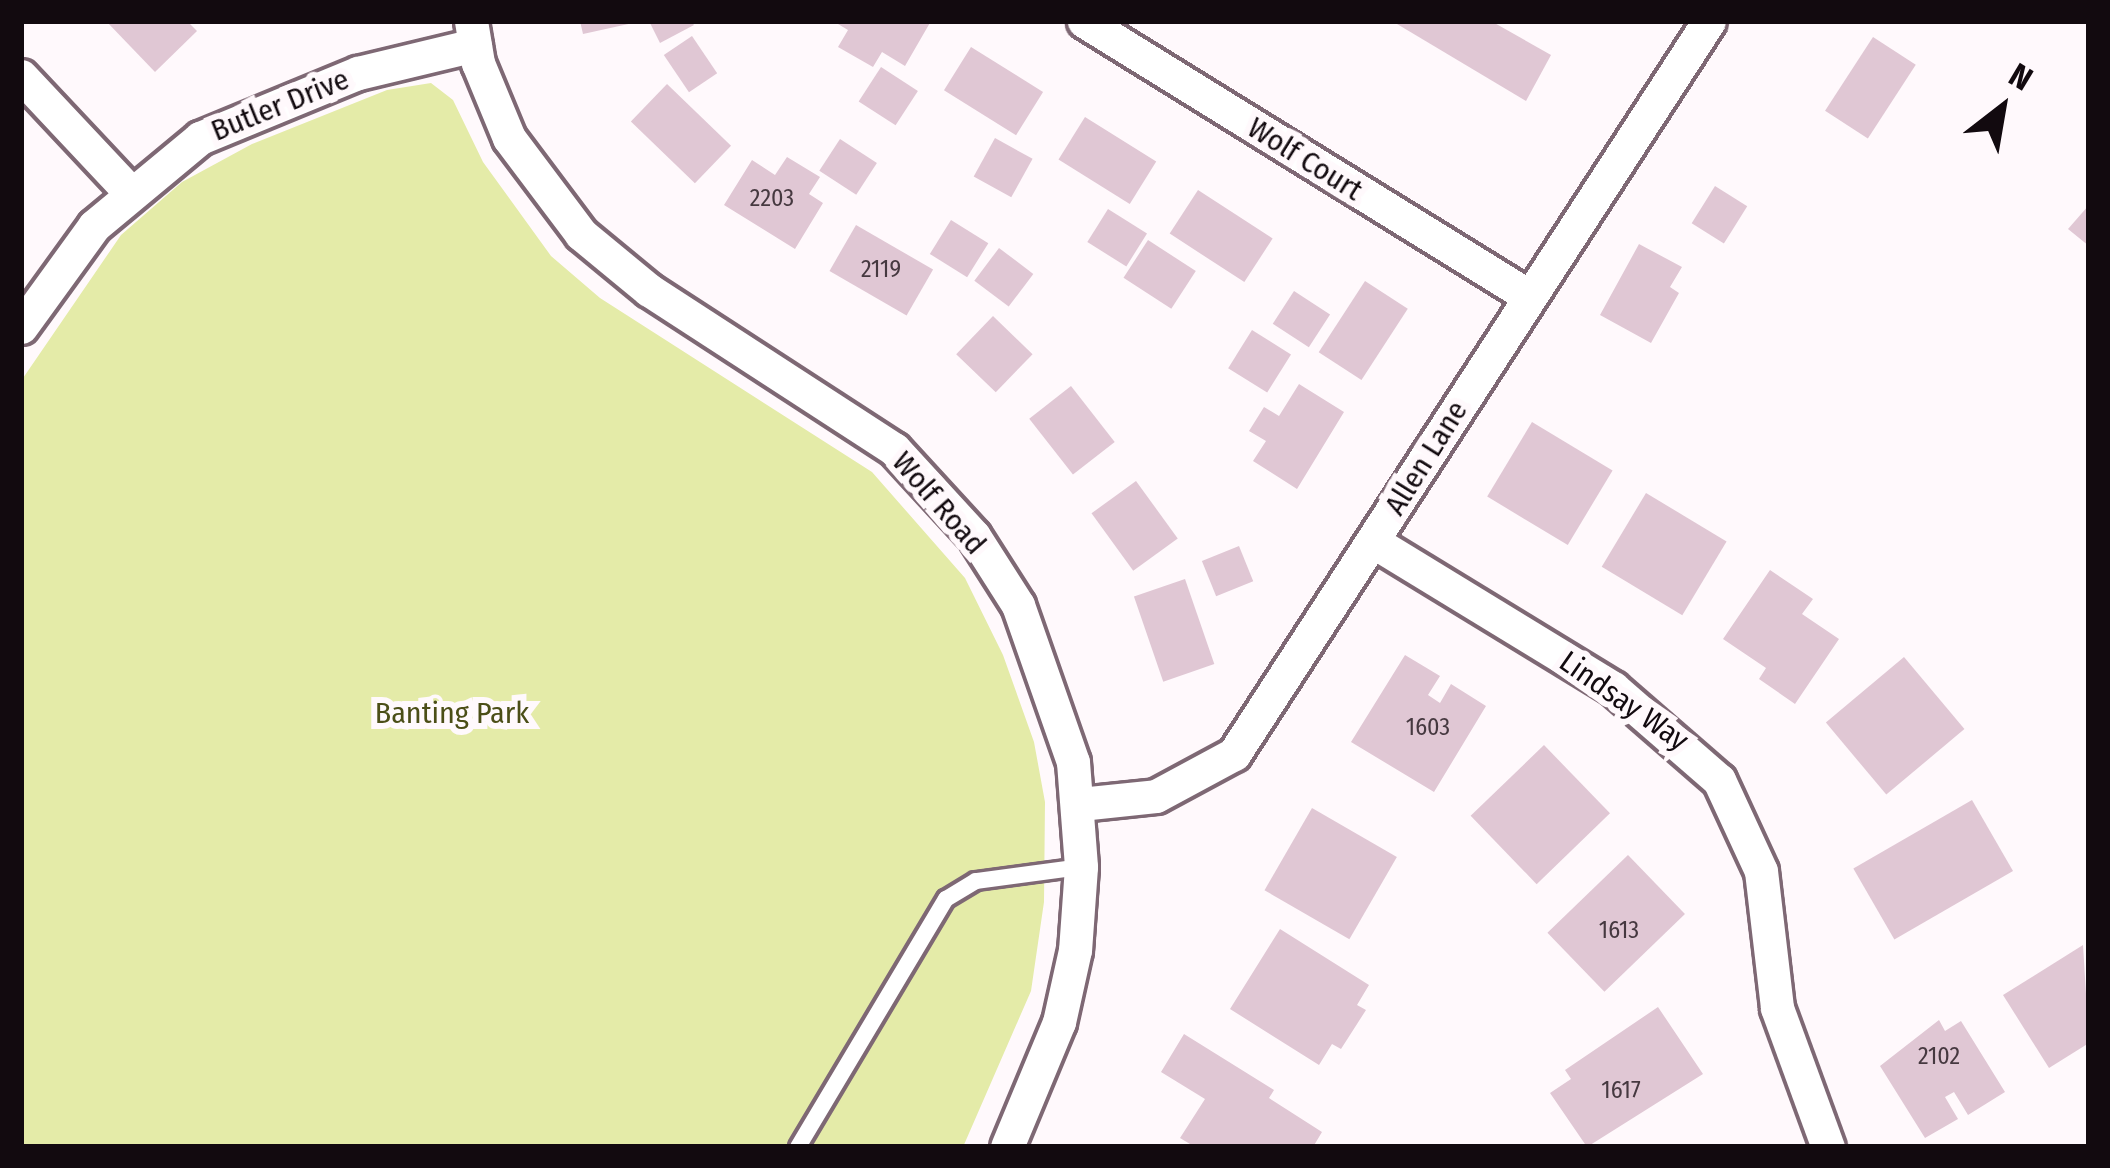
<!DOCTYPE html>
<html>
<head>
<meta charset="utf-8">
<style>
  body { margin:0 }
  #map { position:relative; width:2110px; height:1168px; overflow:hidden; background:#fff9fc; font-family:"Fira Sans Condensed",sans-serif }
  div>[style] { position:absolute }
  .green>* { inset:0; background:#e4eba8 }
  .building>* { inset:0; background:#e0c7d4; transform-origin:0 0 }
  .roads { filter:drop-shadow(3px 0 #7e6874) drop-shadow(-3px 0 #7e6874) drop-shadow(0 3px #7e6874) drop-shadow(0 -3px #7e6874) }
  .lane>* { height:16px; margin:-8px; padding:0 8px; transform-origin:8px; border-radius:8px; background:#fff }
  .street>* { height:33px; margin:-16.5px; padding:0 16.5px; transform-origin:16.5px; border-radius:16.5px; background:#fff }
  span { translate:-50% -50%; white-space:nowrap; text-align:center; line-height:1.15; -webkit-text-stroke:12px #fff9fc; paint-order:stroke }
  .number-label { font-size:24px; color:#463940 }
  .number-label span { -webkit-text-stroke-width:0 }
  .street-label { font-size:30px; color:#120a0f }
  .park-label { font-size:30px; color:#4b4e17 }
  .frame { position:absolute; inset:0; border:24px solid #120a0f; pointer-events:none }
  .north { position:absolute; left:1942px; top:48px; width:120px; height:120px; -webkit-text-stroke:9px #fff9fc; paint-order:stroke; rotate:31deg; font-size:33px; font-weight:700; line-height:48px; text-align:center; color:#120a0f }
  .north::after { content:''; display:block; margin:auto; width:42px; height:54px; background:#120a0f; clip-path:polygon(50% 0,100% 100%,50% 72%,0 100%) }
</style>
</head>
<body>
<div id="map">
  <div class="green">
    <div style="clip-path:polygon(431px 83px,453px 100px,483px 162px,551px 256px,600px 298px,872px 472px,965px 578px,1003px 655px,1034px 742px,1045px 802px,1044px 902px,1031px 991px,963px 1147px,21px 1147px,21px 381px,121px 235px,182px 182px,252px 144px,387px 90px)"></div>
  </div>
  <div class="building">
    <div style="clip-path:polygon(106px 21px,187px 21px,197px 31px,155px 72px)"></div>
    <div style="clip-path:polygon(580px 21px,632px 21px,633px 23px,583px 34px)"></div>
    <div style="clip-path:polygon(649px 21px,691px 21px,694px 25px,660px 43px)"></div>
    <div style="clip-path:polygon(833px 21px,931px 21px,905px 66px,882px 52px,873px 67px,838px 47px,848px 30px)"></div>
    <div style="clip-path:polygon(1392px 21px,1491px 21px,1551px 55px,1526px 101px)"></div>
    <div style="left:692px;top:36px;width:45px;height:34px;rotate:56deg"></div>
    <div style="left:1873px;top:37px;width:51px;height:88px;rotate:33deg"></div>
    <div style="left:971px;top:47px;width:85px;height:51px;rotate:32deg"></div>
    <div style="left:881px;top:67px;width:44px;height:41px;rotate:33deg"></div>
    <div style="left:667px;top:84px;width:89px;height:52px;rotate:44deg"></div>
    <div style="left:1085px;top:117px;width:84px;height:50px;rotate:32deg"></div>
    <div style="left:995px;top:138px;width:43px;height:44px;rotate:29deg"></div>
    <div style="left:840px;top:139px;width:44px;height:38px;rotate:33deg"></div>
    <div style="clip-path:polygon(787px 157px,820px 177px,809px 194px,823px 203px,795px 249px,724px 205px,752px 160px,775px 175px)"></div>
    <div style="left:1715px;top:186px;width:38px;height:44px;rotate:32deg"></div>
    <div style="left:1198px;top:190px;width:89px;height:52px;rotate:33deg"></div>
    <div style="clip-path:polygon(2089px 205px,2089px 246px,2068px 229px)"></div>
    <div style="left:1108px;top:209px;width:46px;height:39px;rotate:32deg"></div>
    <div style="left:951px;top:220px;width:44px;height:40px;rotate:32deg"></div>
    <div style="left:856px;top:225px;width:89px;height:53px;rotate:30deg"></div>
    <div style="left:1148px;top:240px;width:57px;height:45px;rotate:33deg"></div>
    <div style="clip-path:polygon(1639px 244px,1682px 267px,1670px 287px,1679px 293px,1651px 343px,1600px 315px)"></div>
    <div style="left:999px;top:248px;width:43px;height:41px;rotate:37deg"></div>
    <div style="left:1365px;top:281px;width:51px;height:85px;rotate:33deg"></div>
    <div style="left:1294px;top:291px;width:43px;height:39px;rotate:33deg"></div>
    <div style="left:993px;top:316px;width:55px;height:53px;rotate:44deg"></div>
    <div style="left:1252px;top:330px;width:46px;height:45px;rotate:32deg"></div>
    <div style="clip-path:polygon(1299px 384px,1344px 412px,1297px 489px,1253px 461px,1266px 441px,1249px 431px,1264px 407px,1279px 416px)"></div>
    <div style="left:1071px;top:386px;width:71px;height:53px;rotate:52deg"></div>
    <div style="left:1532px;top:422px;width:94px;height:87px;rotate:31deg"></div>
    <div style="left:1136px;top:481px;width:71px;height:55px;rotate:54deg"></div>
    <div style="left:1646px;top:493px;width:94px;height:86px;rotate:31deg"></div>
    <div style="left:1239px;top:546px;width:38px;height:40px;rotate:68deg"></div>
    <div style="clip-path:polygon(1770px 570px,1813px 599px,1802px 614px,1839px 639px,1795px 704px,1759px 679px,1766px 668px,1723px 639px)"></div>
    <div style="left:1185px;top:579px;width:90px;height:54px;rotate:71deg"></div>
    <div style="clip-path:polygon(1405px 655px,1440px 676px,1428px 695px,1440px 703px,1451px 684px,1486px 706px,1434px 792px,1351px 742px)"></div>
    <div style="left:1904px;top:657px;width:94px;height:102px;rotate:50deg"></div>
    <div style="left:1544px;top:745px;width:95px;height:102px;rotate:46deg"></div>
    <div style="left:1972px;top:800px;width:82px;height:137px;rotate:60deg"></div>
    <div style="left:1312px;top:808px;width:98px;height:95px;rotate:30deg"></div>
    <div style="left:1628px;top:855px;width:82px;height:112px;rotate:46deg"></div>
    <div style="clip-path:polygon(1280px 929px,1369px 985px,1357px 1005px,1366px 1010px,1341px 1049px,1332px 1044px,1319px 1065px,1230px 1009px)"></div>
    <div style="clip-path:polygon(2083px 945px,2089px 1043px,2049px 1068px,2003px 995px)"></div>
    <div style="clip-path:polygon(1658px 1007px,1703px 1074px,1587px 1147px,1550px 1093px,1571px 1079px,1565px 1070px)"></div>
    <div style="clip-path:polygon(1939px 1020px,1945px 1031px,1961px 1021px,2005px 1092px,1968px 1115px,1954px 1092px,1945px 1097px,1958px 1119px,1925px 1138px,1880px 1066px)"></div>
    <div style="clip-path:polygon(1184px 1034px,1274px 1090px,1269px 1098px,1322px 1132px,1313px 1147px,1195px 1147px,1180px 1138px,1205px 1099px,1161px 1072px)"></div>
  </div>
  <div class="roads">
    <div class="lane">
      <div style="left:798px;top:1147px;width:289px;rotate:-59.2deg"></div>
      <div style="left:946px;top:899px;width:35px;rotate:-31deg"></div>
      <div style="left:976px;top:881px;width:106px;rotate:-7.6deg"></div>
    </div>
    <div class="street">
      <div style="left:471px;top:21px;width:43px;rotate:80.5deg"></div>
      <div style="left:478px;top:63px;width:81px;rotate:67.5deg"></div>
      <div style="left:509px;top:138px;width:120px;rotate:53.1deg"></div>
      <div style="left:581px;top:234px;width:88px;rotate:39.5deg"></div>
      <div style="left:649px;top:290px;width:292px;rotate:33deg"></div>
      <div style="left:894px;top:449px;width:118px;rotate:47.4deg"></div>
      <div style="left:974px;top:536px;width:82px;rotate:57.5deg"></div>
      <div style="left:1018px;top:605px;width:166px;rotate:70.7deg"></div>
      <div style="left:1073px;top:762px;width:105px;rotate:85.6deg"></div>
      <div style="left:1081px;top:867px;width:83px;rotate:94.1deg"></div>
      <div style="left:1075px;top:950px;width:74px;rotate:102.5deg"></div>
      <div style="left:1059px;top:1022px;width:135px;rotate:112.6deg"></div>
      <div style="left:1084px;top:21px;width:521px;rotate:31.74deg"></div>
      <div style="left:21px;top:76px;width:159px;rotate:46.8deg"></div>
      <div style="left:21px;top:327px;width:125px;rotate:-54.1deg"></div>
      <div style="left:94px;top:226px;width:138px;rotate:-39.7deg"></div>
      <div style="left:200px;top:138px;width:171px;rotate:-22.4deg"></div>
      <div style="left:358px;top:73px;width:120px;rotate:-13.5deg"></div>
      <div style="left:1374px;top:542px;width:280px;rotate:31.4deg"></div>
      <div style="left:1613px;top:688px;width:140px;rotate:41deg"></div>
      <div style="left:1719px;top:780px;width:100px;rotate:65.2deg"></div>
      <div style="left:1761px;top:871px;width:138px;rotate:83.3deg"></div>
      <div style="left:1777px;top:1008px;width:148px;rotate:69.9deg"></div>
      <div style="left:1080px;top:804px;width:76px;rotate:-6deg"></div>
      <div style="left:1156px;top:796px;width:89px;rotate:-28.3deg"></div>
      <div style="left:1234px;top:754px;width:873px;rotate:-57.06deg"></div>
    </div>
  </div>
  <div class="number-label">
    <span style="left:772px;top:199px">2203</span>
    <span style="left:881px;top:270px">2119</span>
    <span style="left:1428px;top:728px">1603</span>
    <span style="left:1619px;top:931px">1613</span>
    <span style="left:1939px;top:1057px">2102</span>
    <span style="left:1621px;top:1091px">1617</span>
  </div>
  <div class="street-label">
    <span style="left:280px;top:105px;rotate:-22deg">Butler Drive</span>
    <span style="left:1305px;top:159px;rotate:32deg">Wolf Court</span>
    <span style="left:1426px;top:458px;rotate:-58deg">Allen Lane</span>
    <span style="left:939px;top:503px;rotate:49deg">Wolf Road</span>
    <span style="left:1624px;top:701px;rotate:35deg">Lindsay Way</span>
  </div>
  <div class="park-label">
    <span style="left:452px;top:713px">Banting Park</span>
  </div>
  <div class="frame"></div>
  <div class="north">N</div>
</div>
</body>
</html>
